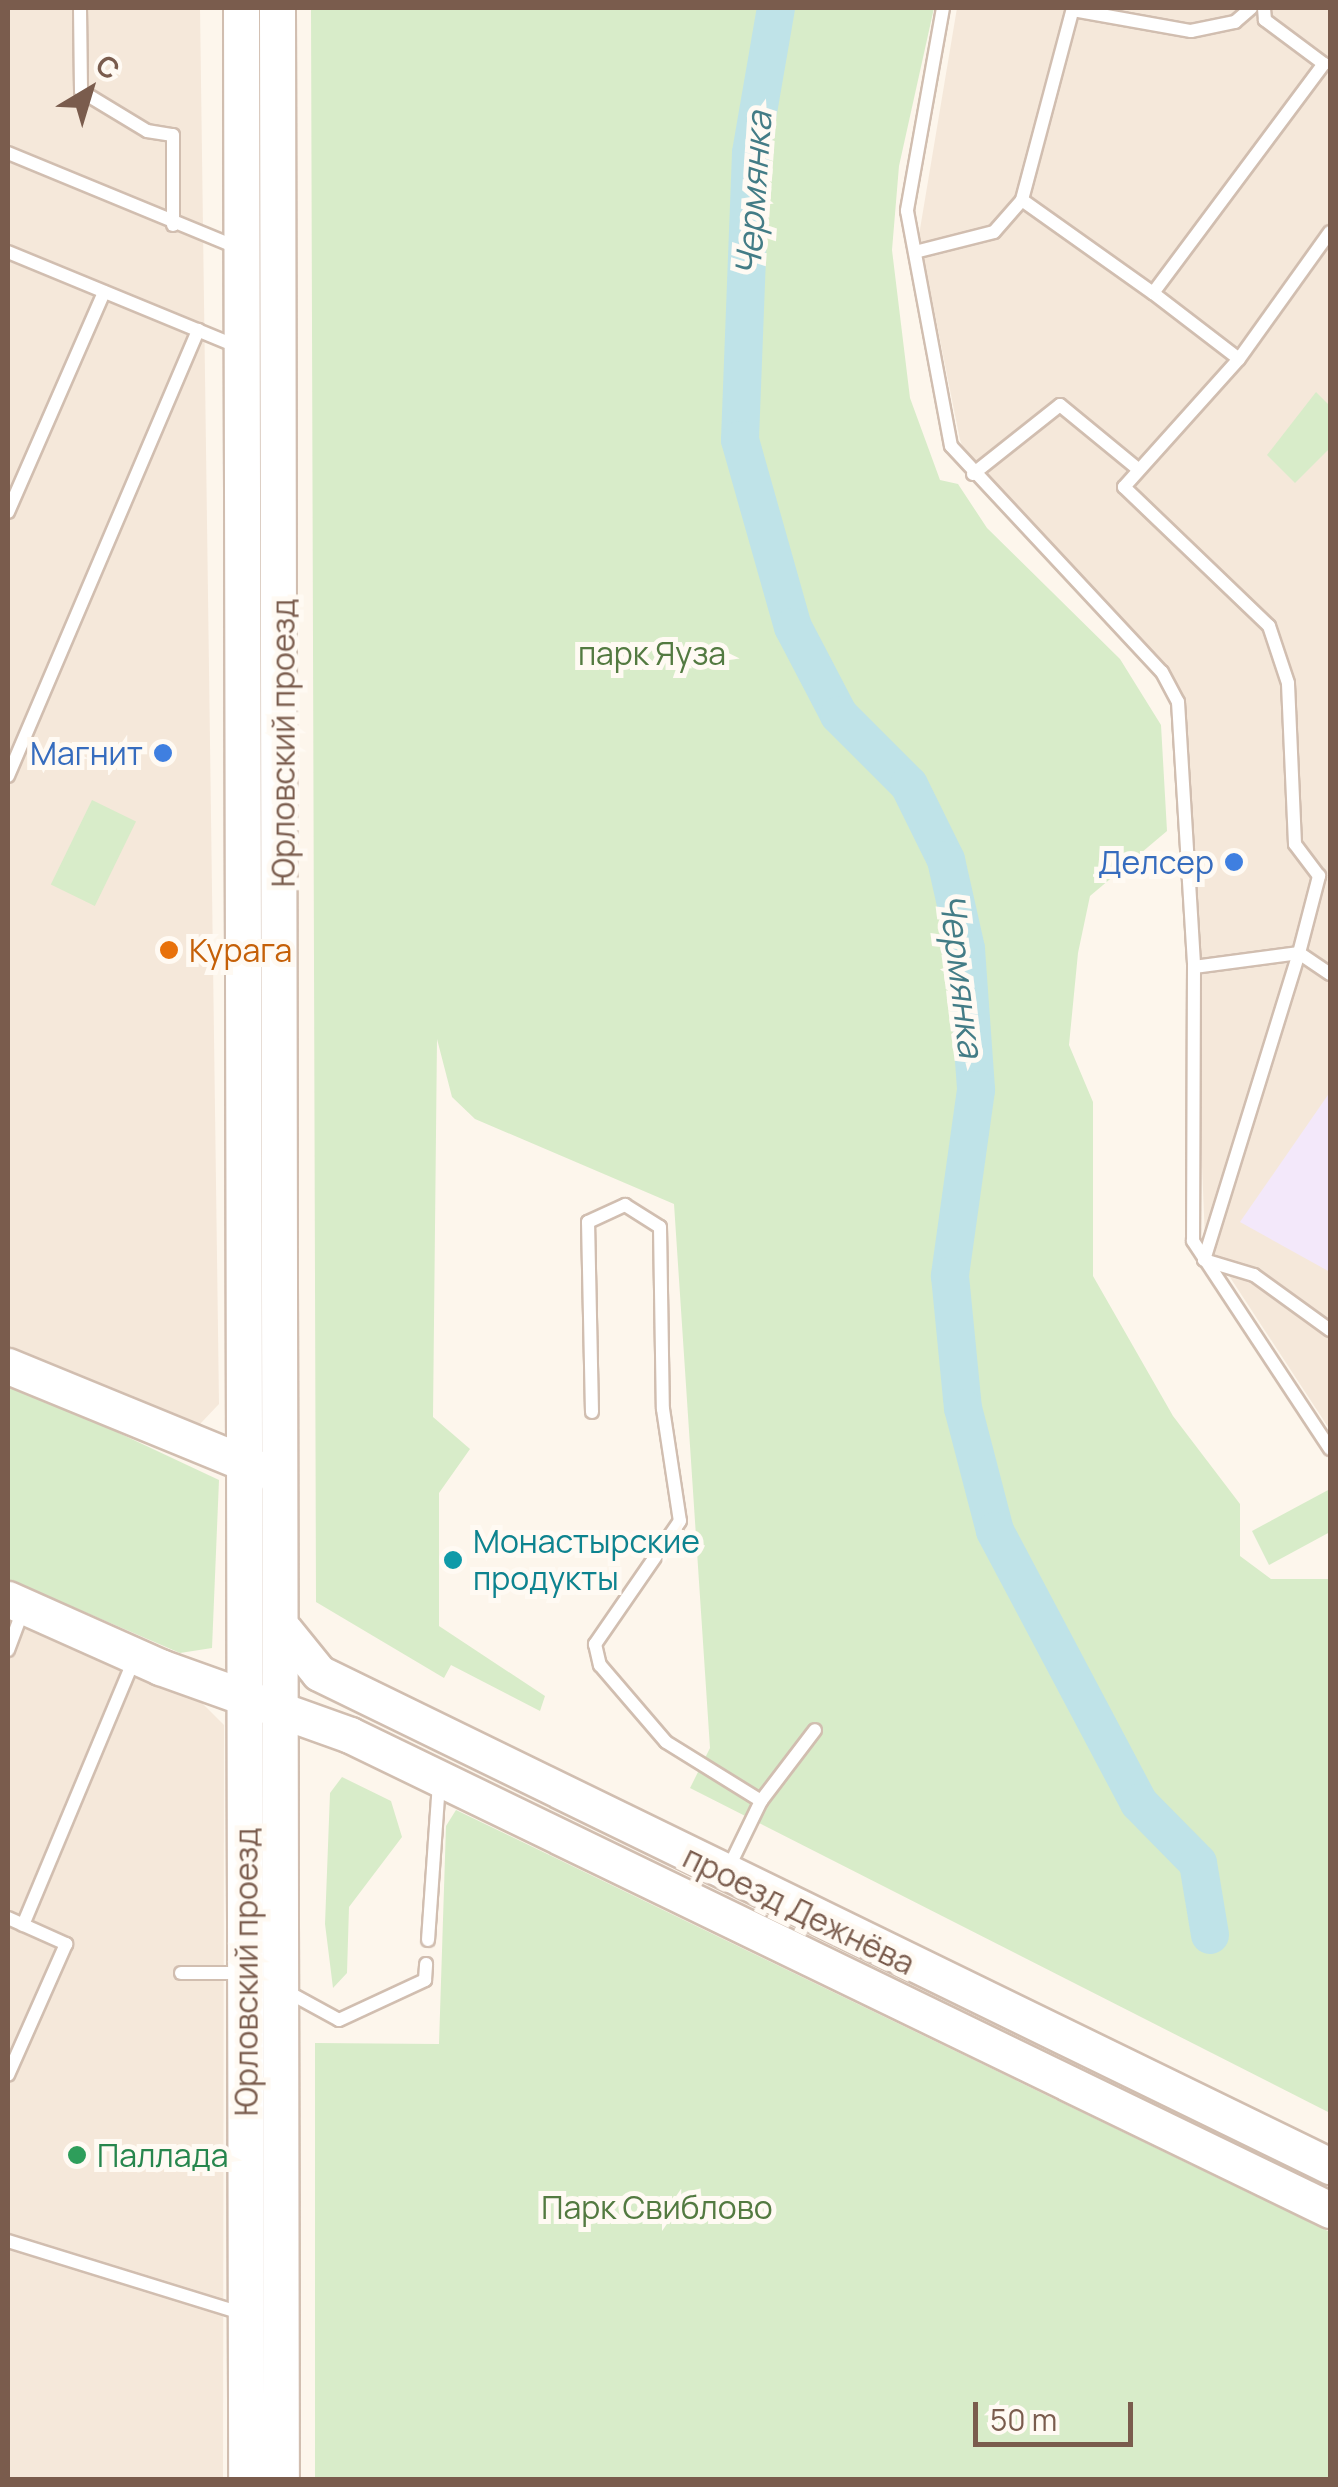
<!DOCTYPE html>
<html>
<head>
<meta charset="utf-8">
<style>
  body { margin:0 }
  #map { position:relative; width:1338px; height:2487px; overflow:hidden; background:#fdf6ec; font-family:Manrope,sans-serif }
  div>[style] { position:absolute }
  .residential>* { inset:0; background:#f5e8da }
  .education>* { inset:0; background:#f3e8fa }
  .green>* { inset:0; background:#d8ecc9; transform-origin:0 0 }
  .river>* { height:38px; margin:-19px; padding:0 19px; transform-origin:19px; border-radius:19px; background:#bfe3e8 }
  .roads { filter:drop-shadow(2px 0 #d1beb0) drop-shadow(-2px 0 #d1beb0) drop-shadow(0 2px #d1beb0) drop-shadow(0 -2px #d1beb0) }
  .lane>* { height:12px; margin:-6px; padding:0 6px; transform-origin:6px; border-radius:6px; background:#fff }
  .secondary>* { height:35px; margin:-17.5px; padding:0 17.5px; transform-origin:17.5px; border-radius:17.5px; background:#fff }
  .dots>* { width:28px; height:28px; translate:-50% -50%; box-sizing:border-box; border:5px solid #fffaf3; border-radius:50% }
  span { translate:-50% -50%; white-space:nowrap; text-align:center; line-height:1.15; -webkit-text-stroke:10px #fffaf3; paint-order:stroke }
  .park-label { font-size:32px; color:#537a41 }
  .street-label { font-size:32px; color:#7a5c4d }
  .shop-label { font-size:32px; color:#366cbe }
  .right { translate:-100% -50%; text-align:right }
  .food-label { font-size:32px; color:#c56008 }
  .left { translate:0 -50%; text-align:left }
  .culture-label { font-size:32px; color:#0d838f }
  .leisure-label { font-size:32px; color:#27864d }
  .water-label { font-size:35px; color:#437c86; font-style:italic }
  .frame { position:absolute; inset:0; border:10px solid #7a5c4d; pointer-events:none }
  .north { position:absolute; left:40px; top:40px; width:100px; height:100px; -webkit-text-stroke:8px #fffaf3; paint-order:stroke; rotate:38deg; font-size:28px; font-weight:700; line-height:40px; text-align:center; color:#7a5c4d }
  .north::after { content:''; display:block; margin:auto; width:35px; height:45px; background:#7a5c4d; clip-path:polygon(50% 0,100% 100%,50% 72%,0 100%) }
  .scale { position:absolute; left:973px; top:2402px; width:160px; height:45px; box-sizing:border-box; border:5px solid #7a5c4d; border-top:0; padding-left:12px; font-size:30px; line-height:35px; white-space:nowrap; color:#7a5c4d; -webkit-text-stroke:8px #fffaf3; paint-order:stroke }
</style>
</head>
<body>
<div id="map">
  <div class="residential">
    <div style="clip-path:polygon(8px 8px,200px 8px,219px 1404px,200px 1424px,8px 1346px)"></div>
    <div style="clip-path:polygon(957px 8px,1330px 8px,1330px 1430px,1205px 1239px,1183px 702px,1170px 670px,973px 474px,960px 440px,919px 235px)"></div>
    <div style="clip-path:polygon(8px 1619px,202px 1703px,224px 1725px,223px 2479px,8px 2479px)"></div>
  </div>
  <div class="education">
    <div style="clip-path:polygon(1330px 1092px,1330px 1272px,1240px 1222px)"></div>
  </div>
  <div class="green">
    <div style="clip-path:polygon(311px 8px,934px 8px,899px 166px,892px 250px,910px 398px,940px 480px,958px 484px,987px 528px,1120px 659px,1161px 725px,1167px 831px,1090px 896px,1078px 953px,1069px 1045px,1093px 1102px,1093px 1276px,1173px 1416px,1240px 1504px,1240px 1556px,1271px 1579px,1330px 1579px,1330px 2113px,690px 1788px,710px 1748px,674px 1204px,475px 1119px,452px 1097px,437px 1039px,433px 1417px,470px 1449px,439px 1493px,439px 1626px,545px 1696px,540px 1711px,451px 1665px,444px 1678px,316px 1602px)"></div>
    <div style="clip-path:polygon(1316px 392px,1330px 406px,1330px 448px,1295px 483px,1267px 455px)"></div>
    <div style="left:92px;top:800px;width:49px;height:94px;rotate:26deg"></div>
    <div style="clip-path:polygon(8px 1381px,219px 1480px,212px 1648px,180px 1653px,8px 1579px)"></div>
    <div style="clip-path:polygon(1330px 1489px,1330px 1532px,1269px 1565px,1252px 1531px)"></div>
    <div style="clip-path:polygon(342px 1777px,391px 1801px,402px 1837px,349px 1907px,347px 1973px,333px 1988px,325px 1924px,330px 1793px)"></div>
    <div style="clip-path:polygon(456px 1810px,1330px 2232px,1330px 2479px,315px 2479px,315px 2043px,439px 2044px,446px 1826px)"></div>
  </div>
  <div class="river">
    <div style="left:776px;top:8px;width:147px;rotate:99.8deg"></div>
    <div style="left:751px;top:153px;width:287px;rotate:92.2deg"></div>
    <div style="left:740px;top:440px;width:194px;rotate:74.2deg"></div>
    <div style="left:793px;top:627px;width:99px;rotate:62.4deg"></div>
    <div style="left:839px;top:715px;width:99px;rotate:45deg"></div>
    <div style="left:909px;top:785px;width:84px;rotate:63.7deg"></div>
    <div style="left:946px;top:860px;width:91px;rotate:77.3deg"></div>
    <div style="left:966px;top:949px;width:141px;rotate:85.9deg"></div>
    <div style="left:976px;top:1090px;width:188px;rotate:98deg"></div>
    <div style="left:950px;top:1276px;width:133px;rotate:84.4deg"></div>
    <div style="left:963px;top:1408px;width:127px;rotate:75.4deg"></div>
    <div style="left:995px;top:1531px;width:308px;rotate:62.1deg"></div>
    <div style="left:1139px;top:1803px;width:84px;rotate:45.5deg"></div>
    <div style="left:1198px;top:1863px;width:73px;rotate:80.5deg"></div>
  </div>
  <div class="roads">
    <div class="lane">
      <div style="left:80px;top:8px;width:83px;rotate:89.3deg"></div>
      <div style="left:81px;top:91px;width:77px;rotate:31.2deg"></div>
      <div style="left:147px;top:131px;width:26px;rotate:9deg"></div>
      <div style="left:173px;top:135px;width:90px;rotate:90deg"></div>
      <div style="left:943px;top:8px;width:206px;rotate:100.1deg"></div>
      <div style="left:907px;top:211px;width:239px;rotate:79.4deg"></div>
      <div style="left:951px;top:446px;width:309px;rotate:47deg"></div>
      <div style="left:1162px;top:672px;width:34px;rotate:62deg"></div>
      <div style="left:1178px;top:702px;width:265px;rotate:86.5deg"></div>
      <div style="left:1194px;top:967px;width:274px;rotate:90.2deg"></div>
      <div style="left:1193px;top:1241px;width:249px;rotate:56.6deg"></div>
      <div style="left:1073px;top:8px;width:199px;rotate:104.9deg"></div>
      <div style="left:1022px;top:200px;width:161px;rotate:35.4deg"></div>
      <div style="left:1153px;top:293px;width:286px;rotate:-53.3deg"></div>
      <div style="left:1324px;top:64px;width:74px;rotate:-143.3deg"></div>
      <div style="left:1265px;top:20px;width:12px;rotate:-95deg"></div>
      <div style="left:1073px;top:10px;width:120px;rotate:10.1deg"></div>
      <div style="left:1191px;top:31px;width:45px;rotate:-11.6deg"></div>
      <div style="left:1235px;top:22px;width:21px;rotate:-41deg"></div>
      <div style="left:8px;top:153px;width:249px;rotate:22.4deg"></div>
      <div style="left:8px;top:252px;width:247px;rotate:22.4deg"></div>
      <div style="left:915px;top:252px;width:81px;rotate:-14.2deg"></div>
      <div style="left:994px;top:232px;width:43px;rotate:-48.8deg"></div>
      <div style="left:1153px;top:293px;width:108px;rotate:37.5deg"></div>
      <div style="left:973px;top:474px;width:111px;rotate:-38.4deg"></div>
      <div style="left:1060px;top:405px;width:101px;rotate:39.4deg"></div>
      <div style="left:8px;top:512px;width:240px;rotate:-66.4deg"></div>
      <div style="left:8px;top:776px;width:485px;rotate:-66.9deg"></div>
      <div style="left:1194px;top:967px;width:106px;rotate:-7.6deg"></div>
      <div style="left:1299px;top:953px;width:80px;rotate:-75.4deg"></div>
      <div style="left:1319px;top:876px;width:40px;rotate:-127deg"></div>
      <div style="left:1295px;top:844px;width:161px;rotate:-92.5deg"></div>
      <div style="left:1288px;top:683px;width:60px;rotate:-108.4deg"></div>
      <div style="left:1269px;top:626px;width:201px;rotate:-136.2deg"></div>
      <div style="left:1124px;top:487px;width:172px;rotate:-48.1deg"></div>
      <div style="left:1239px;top:359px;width:156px;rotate:-54.4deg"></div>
      <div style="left:1330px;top:974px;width:37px;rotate:-146deg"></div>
      <div style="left:1299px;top:953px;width:321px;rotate:107.2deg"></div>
      <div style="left:1204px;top:1260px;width:52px;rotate:16.7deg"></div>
      <div style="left:1254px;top:1275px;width:94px;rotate:35.9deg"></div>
      <div style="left:592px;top:1412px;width:190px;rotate:-91.2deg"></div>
      <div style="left:588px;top:1222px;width:41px;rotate:-24.7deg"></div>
      <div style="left:625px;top:1205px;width:41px;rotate:32.2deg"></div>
      <div style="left:660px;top:1227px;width:182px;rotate:89.1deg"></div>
      <div style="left:663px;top:1409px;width:113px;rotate:81.4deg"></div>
      <div style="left:680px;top:1521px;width:150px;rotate:124.6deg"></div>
      <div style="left:595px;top:1644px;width:22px;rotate:77deg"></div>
      <div style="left:600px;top:1665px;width:101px;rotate:49.4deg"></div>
      <div style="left:666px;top:1742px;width:112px;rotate:31.8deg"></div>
      <div style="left:761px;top:1801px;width:89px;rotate:-52.7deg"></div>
      <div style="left:8px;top:1650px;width:43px;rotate:-69.4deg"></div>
      <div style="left:727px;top:1871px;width:78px;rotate:-64.1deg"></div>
      <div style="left:8px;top:1918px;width:64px;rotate:24.1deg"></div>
      <div style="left:66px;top:1944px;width:143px;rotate:113.9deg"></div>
      <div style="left:23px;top:1925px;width:287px;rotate:-67.3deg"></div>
      <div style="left:428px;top:1940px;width:158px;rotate:-86deg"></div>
      <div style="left:181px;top:1973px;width:63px"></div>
      <div style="left:286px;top:1991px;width:60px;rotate:28.7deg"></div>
      <div style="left:339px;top:2020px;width:95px;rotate:-24.9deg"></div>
      <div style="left:425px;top:1980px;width:16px;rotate:-86deg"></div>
      <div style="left:8px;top:2241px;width:247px;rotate:17.2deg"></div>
    </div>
    <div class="secondary">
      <div style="left:241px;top:8px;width:2472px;rotate:89.88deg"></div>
      <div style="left:277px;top:8px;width:2472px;rotate:89.91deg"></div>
      <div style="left:8px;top:1366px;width:274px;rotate:22.3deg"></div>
      <div style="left:8px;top:1599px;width:167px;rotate:24.1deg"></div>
      <div style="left:160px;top:1667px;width:202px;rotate:19.7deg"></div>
      <div style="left:350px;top:1735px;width:1089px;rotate:25.86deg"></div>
      <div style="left:285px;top:1631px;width:54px;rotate:51deg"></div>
      <div style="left:319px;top:1673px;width:1125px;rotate:26deg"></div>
    </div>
  </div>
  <div class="dots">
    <div style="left:163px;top:753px;background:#3f7fe0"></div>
    <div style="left:1234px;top:862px;background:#3f7fe0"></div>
    <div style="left:169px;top:950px;background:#e8710a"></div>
    <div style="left:453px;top:1560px;background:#0f9aa8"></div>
    <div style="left:77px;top:2155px;background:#2e9e5b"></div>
  </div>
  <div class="park-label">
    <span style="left:652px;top:653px">парк Яуза</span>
    <span style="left:657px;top:2207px">Парк Свиблово</span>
  </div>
  <div class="street-label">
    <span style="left:283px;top:743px;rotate:-90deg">Юрловский проезд</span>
    <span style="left:799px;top:1910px;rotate:26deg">проезд Дежнёва</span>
    <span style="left:246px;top:1972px;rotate:-90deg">Юрловский проезд</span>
  </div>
  <div class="shop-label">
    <span class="right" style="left:143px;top:753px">Магнит</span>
    <span class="right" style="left:1214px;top:862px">Делсер</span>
  </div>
  <div class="food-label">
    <span class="left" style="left:189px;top:950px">Курага</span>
  </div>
  <div class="culture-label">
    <span class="left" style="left:473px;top:1560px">Монастырские<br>продукты</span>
  </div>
  <div class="leisure-label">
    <span class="left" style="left:97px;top:2155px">Паллада</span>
  </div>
  <div class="water-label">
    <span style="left:753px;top:194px;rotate:-86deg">Чермянка</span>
    <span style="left:962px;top:975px;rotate:83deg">Чермянка</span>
  </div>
  <div class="frame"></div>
  <div class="north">С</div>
  <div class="scale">50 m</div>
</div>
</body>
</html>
